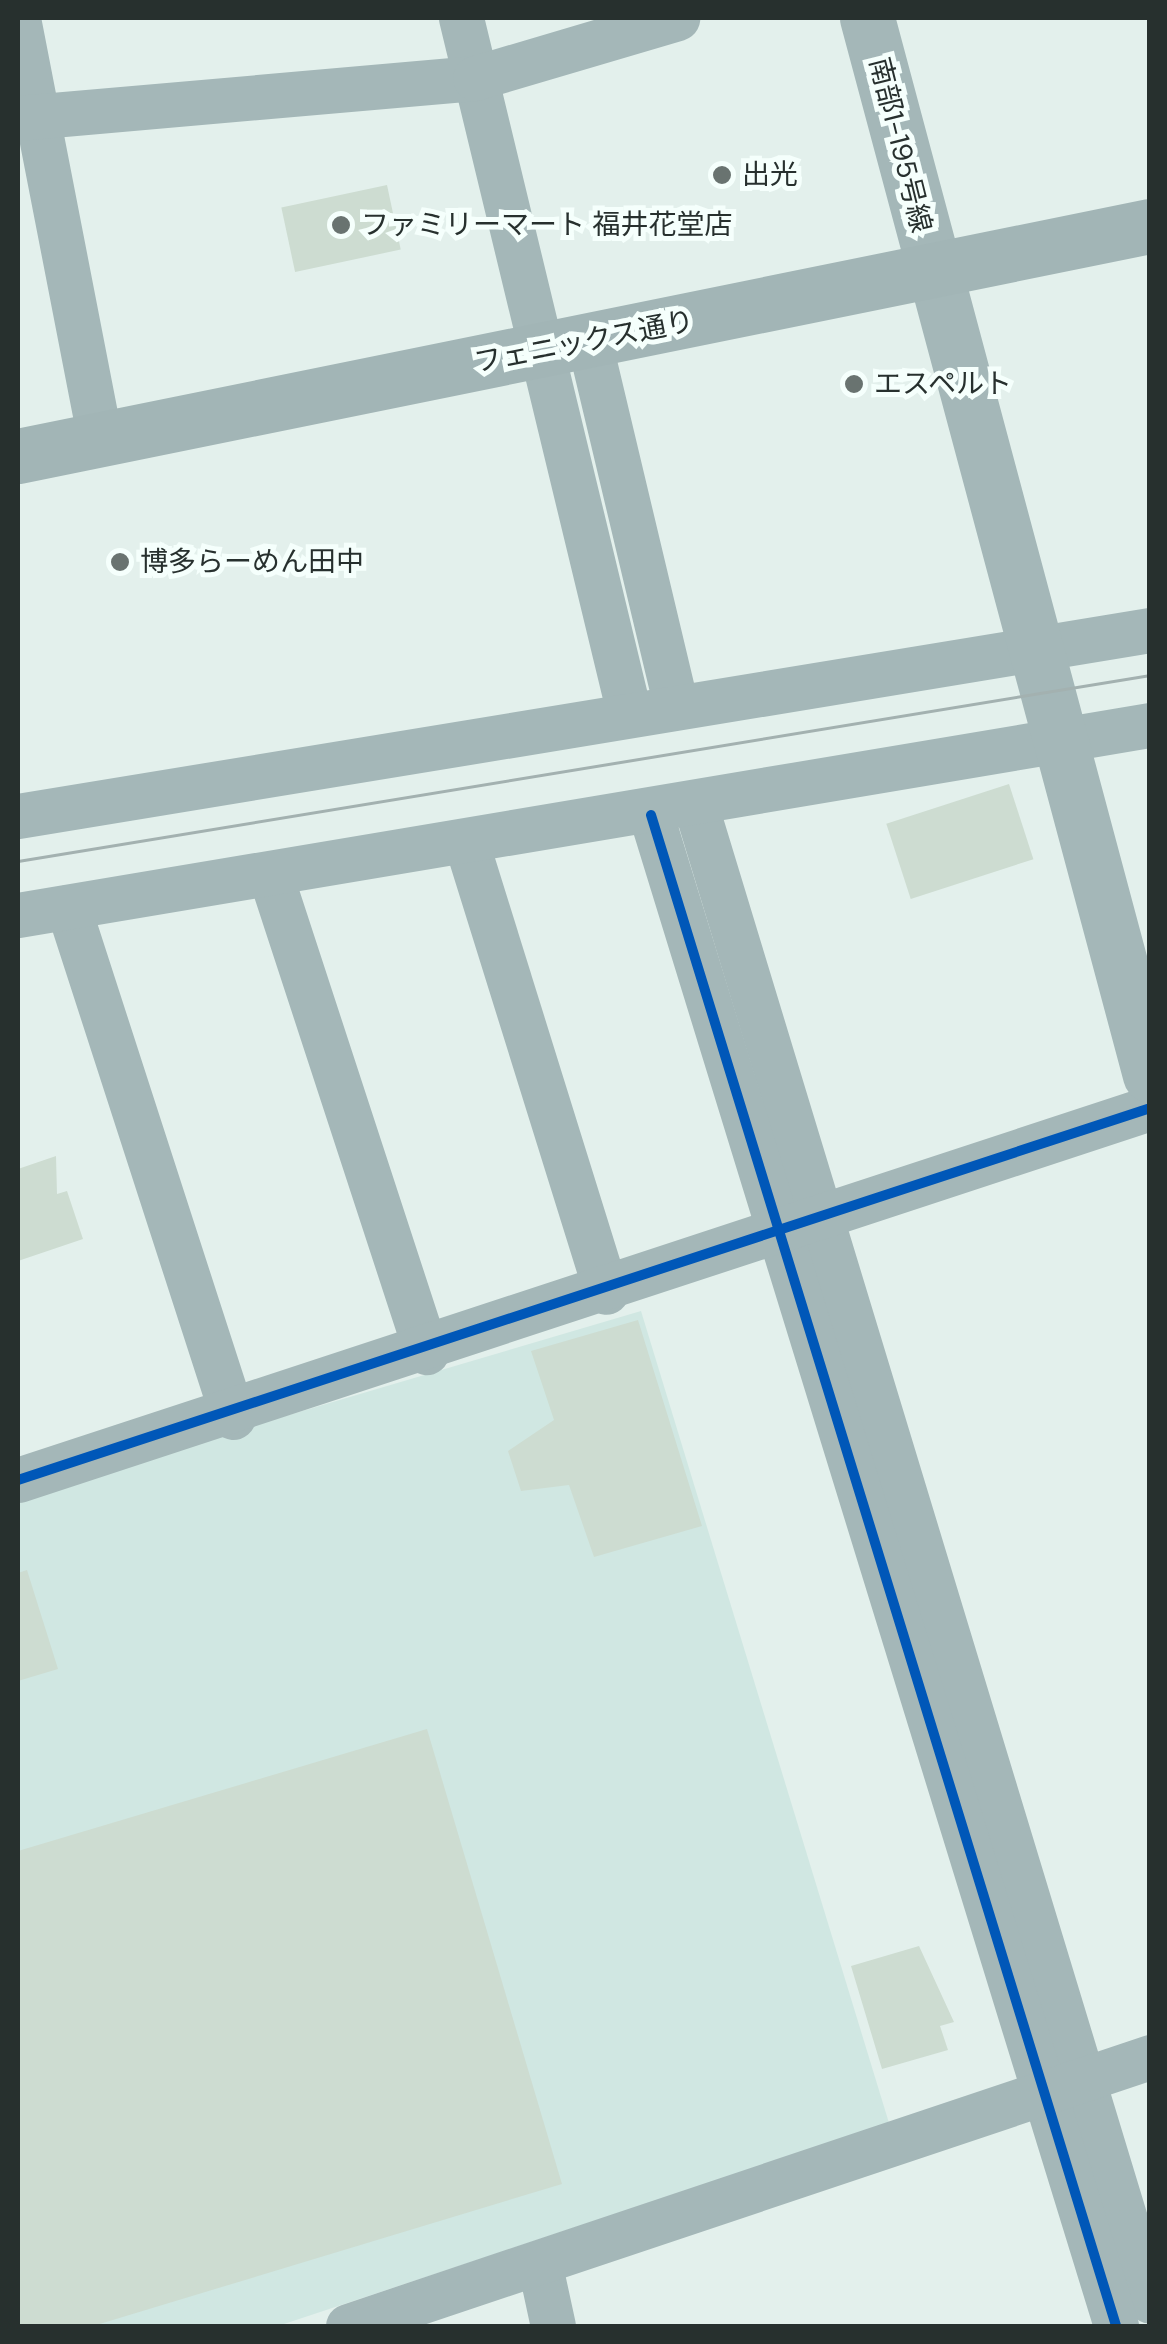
<!DOCTYPE html>
<html>
<head>
<meta charset="utf-8">
<style>
  body { margin:0 }
  #map { position:relative; width:1167px; height:2344px; overflow:hidden; background:#e3f0ec; font-family:"DM Sans","Noto Sans JP",sans-serif }
  div>[style] { position:absolute }
  .built>* { inset:0; background:#d0e7e2 }
  .building>* { inset:0; background:#cddcd1; transform-origin:0 0 }
  .minor>* { height:45px; margin:-22.5px; padding:0 22.5px; transform-origin:22.5px; border-radius:22.5px; background:#a4b7b8 }
  .tertiary>* { height:55px; margin:-27.5px; padding:0 27.5px; transform-origin:27.5px; border-radius:27.5px; background:#a4b7b8 }
  .secondary>* { height:55px; margin:-27.5px; padding:0 27.5px; transform-origin:27.5px; border-radius:27.5px; background:#a2b5b6 }
  .tram>* { height:2.5px; margin:-1.25px; padding:0 1.25px; transform-origin:1.25px; border-radius:1.25px; background:#a3b1b0 }
  .cycleway>* { height:10px; margin:-5px; padding:0 5px; transform-origin:5px; border-radius:5px; background:#0057b8 }
  .dots>* { width:28px; height:28px; translate:-50% -50%; box-sizing:border-box; border:5px solid #f5fffc; border-radius:50% }
  span { translate:-50% -50%; white-space:nowrap; text-align:center; line-height:1.15; -webkit-text-stroke:10px #f5fffc; paint-order:stroke }
  .street-label { font-size:28px; color:#27302e }
  .poi-label { font-size:28px; color:#27302e }
  .left { translate:0 -50%; text-align:left }
  .frame { position:absolute; inset:0; border:20px solid #27302e; pointer-events:none }
</style>
</head>
<body>
<div id="map">
  <div class="built">
    <div style="clip-path:polygon(641px 1311px,889px 2123px,278px 2326px,18px 2326px,18px 1495px)"></div>
  </div>
  <div class="building">
    <div style="left:387px;top:185px;width:66px;height:108px;rotate:78deg"></div>
    <div style="left:1009px;top:784px;width:79px;height:129px;rotate:72deg"></div>
    <div style="clip-path:polygon(56px 1156px,57px 1194px,67px 1191px,83px 1239px,18px 1261px,18px 1169px)"></div>
    <div style="clip-path:polygon(638px 1320px,702px 1526px,594px 1557px,569px 1485px,521px 1491px,508px 1451px,554px 1420px,531px 1351px)"></div>
    <div style="clip-path:polygon(27px 1570px,58px 1669px,18px 1681px,18px 1573px)"></div>
    <div style="clip-path:polygon(427px 1729px,562px 2184px,93px 2326px,18px 2326px,18px 1851px)"></div>
    <div style="clip-path:polygon(919px 1946px,954px 2022px,940px 2026px,948px 2050px,882px 2069px,851px 1966px)"></div>
  </div>
  <div class="minor">
    <div style="left:18px;top:18px;width:429px;rotate:79deg"></div>
    <div style="left:461px;top:18px;width:715px;rotate:76.41deg"></div>
    <div style="left:18px;top:118px;width:459px;rotate:-5deg"></div>
    <div style="left:475px;top:78px;width:211px;rotate:-16.5deg"></div>
    <div style="left:589px;top:341px;width:375px;rotate:76.6deg"></div>
    <div style="left:696px;top:807px;width:1561px;rotate:73.1deg"></div>
    <div style="left:651px;top:815px;width:1581px;rotate:72.89deg"></div>
    <div style="left:18px;top:816px;width:1147px;rotate:-9.33deg"></div>
    <div style="left:467px;top:845px;width:468px;rotate:72.7deg"></div>
    <div style="left:271px;top:877px;width:500px;rotate:71.9deg"></div>
    <div style="left:68px;top:907px;width:536px;rotate:72.07deg"></div>
    <div style="left:18px;top:915px;width:1148px;rotate:-9.53deg"></div>
    <div style="left:18px;top:1480px;width:1192px;rotate:-18.19deg"></div>
    <div style="left:540px;top:2266px;width:61px;rotate:77.8deg"></div>
    <div style="left:348px;top:2326px;width:846px;rotate:-18.54deg"></div>
  </div>
  <div class="tertiary">
    <div style="left:867px;top:18px;width:1094px;rotate:75.01deg"></div>
  </div>
  <div class="secondary">
    <div style="left:18px;top:456px;width:1155px;rotate:-11.49deg"></div>
  </div>
  <div class="tram">
    <div style="left:18px;top:861px;width:1147px;rotate:-9.33deg"></div>
  </div>
  <div class="cycleway">
    <div style="left:651px;top:815px;width:1581px;rotate:72.89deg"></div>
    <div style="left:18px;top:1480px;width:1192px;rotate:-18.19deg"></div>
  </div>
  <div class="dots">
    <div style="left:722px;top:175px;background:#697370"></div>
    <div style="left:341px;top:225px;background:#697370"></div>
    <div style="left:854px;top:384px;background:#697370"></div>
    <div style="left:120px;top:562px;background:#697370"></div>
  </div>
  <div class="street-label">
    <span style="left:900px;top:145px;rotate:76deg">南部1-195号線</span>
    <span style="left:584px;top:342px;rotate:-11deg">フェニックス通り</span>
  </div>
  <div class="poi-label">
    <span class="left" style="left:742px;top:175px">出光</span>
    <span class="left" style="left:361px;top:225px">ファミリーマート 福井花堂店</span>
    <span class="left" style="left:874px;top:384px">エスペルト</span>
    <span class="left" style="left:140px;top:562px">博多らーめん田中</span>
  </div>
  <div class="frame"></div>
</div>
</body>
</html>
